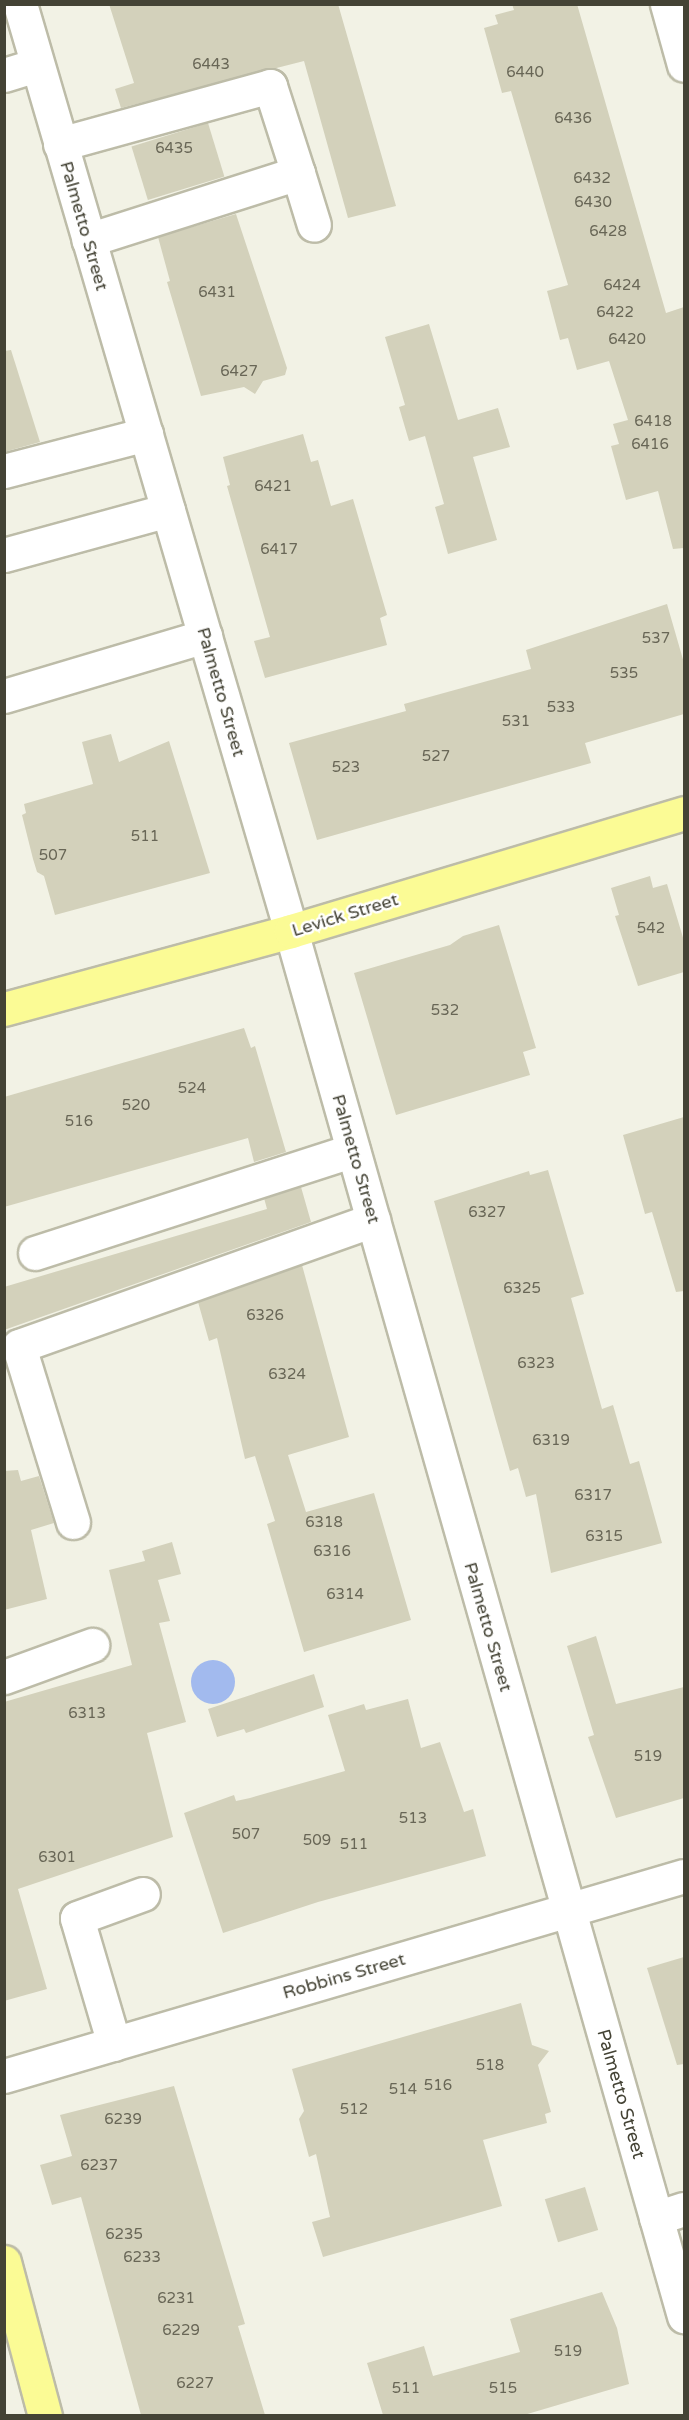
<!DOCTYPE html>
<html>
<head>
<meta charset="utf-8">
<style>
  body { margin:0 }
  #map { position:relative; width:689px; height:2420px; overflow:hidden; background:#f2f2e5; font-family:"Varela Round",sans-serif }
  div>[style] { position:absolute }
  .water>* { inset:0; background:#a2baee }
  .round { border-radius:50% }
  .building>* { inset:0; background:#d3d1bb; transform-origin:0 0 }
  .roads { filter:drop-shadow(2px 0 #bdbca8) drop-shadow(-2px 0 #bdbca8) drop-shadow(0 2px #bdbca8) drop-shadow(0 -2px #bdbca8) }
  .minor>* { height:33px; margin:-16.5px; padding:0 16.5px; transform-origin:16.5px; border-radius:16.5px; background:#fff }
  .major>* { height:33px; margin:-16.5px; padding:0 16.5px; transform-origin:16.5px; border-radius:16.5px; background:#fbfb95 }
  span { translate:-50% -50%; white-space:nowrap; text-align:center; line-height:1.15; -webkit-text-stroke:5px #fff; paint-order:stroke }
  .number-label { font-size:15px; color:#686656 }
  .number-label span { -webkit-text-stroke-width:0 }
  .street-label { font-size:18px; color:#444335 }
  .frame { position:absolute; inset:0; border:6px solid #444335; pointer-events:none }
</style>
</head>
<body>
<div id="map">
  <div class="water">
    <div class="round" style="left:191px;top:1660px;width:44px;height:44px"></div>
  </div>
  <div class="building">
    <div style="clip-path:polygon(109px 4px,338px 4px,396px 206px,348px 218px,304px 61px,121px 108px,115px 89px,134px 83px)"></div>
    <div style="clip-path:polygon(512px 4px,577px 4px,666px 313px,684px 307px,684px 548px,673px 549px,658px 491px,626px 500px,611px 446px,619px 444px,613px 424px,628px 420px,609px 361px,577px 370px,568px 338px,560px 340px,547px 291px,568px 285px,511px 91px,502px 93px,484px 28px,498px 24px,495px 15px,514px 10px)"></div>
    <div style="left:208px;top:123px;width:56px;height:80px;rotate:73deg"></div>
    <div style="clip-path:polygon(236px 214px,287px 368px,285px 375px,263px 381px,255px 394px,244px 387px,201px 396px,167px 282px,170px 281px,158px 237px)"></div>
    <div style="clip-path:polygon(429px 324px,458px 420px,498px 408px,510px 447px,473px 457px,497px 540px,448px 554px,435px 507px,444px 504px,425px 436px,409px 441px,399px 407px,405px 405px,385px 337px)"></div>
    <div style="clip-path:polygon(11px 350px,40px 442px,4px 452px,4px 351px)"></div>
    <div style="clip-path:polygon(303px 434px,311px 462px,318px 460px,331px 506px,353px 499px,387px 615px,380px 618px,387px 645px,265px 678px,254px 641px,270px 637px,227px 486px,230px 485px,223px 457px)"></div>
    <div style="clip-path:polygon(667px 604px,684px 663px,684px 714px,585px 743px,591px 763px,317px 840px,289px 743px,406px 711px,404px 704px,531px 669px,526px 650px)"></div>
    <div style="clip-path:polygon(111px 734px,119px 762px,169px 741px,210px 873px,55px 915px,44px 876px,37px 872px,33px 859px,22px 815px,26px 813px,24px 804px,93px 784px,82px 742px)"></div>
    <div style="clip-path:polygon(650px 876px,653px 888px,667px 884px,684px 941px,684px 972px,638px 986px,615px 916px,619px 915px,611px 888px)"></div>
    <div style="clip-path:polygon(499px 925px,536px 1048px,523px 1052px,530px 1075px,396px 1115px,354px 973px,450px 945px,463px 936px)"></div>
    <div style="clip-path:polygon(244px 1028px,251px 1048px,255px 1046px,286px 1152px,254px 1162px,248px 1138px,4px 1207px,4px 1097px)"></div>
    <div style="clip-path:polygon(684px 1117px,684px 1291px,676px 1292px,652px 1212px,645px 1214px,623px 1135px)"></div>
    <div style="clip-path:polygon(548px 1170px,584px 1294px,571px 1298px,602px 1409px,613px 1405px,630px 1464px,639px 1461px,662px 1543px,551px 1573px,536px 1494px,526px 1497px,518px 1468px,510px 1471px,434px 1201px,529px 1171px,530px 1175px)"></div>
    <div style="clip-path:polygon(301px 1187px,311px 1222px,4px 1330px,4px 1287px,267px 1209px,264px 1198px)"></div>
    <div style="clip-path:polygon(302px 1265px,349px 1437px,288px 1455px,306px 1512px,374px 1493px,411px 1620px,304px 1652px,267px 1524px,275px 1521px,255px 1456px,245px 1459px,217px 1338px,209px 1341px,198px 1302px)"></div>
    <div style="clip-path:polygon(18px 1470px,21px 1481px,39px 1476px,54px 1523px,31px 1530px,47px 1599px,4px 1610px,4px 1471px)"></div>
    <div style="clip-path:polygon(172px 1542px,181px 1574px,158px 1580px,170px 1621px,159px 1623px,186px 1722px,147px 1733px,173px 1837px,18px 1889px,47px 1989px,4px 2001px,4px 1702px,132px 1665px,109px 1570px,145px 1561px,142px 1551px)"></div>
    <div style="clip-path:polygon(596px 1636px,616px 1704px,684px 1687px,684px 1798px,616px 1818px,588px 1737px,594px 1735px,567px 1646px)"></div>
    <div style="clip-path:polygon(314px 1674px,324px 1707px,246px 1733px,244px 1729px,217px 1737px,208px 1709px)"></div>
    <div style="clip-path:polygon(408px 1699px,421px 1748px,440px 1742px,464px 1812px,473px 1809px,486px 1856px,318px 1902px,223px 1933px,184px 1813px,234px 1795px,236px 1801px,250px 1798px,345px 1771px,328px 1715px,364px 1704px,366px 1710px)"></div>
    <div style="clip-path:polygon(684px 1957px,684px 2064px,677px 2065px,647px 1968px)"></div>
    <div style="clip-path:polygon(521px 2003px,532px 2045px,549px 2051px,538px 2065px,551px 2112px,545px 2114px,547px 2123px,483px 2140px,502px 2206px,323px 2257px,312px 2222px,330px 2217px,316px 2154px,309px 2157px,299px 2119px,304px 2111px,292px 2069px)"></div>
    <div style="clip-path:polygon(174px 2086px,245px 2324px,238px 2326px,265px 2415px,141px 2415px,81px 2197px,52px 2205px,40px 2165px,72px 2156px,60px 2115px)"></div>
    <div style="left:585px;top:2187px;width:45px;height:42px;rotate:73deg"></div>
    <div style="clip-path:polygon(602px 2292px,617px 2328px,629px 2384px,524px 2415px,383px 2415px,367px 2363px,424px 2346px,433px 2376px,520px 2352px,510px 2319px)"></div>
  </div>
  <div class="roads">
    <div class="minor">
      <div style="left:20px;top:4px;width:966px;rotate:73.7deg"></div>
      <div style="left:291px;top:931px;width:1440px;rotate:74.16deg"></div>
      <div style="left:667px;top:4px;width:63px;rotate:74.4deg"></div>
      <div style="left:4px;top:75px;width:34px;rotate:-17deg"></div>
      <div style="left:60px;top:144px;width:218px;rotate:-15.4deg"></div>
      <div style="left:270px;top:86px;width:91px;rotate:72.2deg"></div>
      <div style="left:298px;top:173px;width:220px;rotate:162.3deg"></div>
      <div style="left:298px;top:173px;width:54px;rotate:72.9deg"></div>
      <div style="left:4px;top:471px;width:147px;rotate:-14.6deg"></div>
      <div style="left:4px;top:555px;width:170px;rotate:-15.3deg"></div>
      <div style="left:4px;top:696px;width:210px;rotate:-16.6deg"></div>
      <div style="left:35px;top:1253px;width:334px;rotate:-17.9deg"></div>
      <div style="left:73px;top:1522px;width:184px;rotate:-107.1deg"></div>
      <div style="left:19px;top:1346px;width:376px;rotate:-19.6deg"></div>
      <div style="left:4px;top:1677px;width:94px;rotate:-20deg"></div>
      <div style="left:114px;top:2044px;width:131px;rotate:-106.4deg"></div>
      <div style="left:77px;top:1918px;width:70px;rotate:-20deg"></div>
      <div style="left:4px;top:2076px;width:709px;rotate:-16.39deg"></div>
      <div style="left:656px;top:2218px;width:29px;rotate:-18deg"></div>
    </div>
    <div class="major">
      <div style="left:4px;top:1009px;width:297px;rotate:-15.2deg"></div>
      <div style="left:291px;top:931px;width:410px;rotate:-16.7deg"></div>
      <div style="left:4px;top:2262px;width:159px;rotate:75.1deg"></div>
    </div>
  </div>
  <div class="number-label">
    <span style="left:211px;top:65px">6443</span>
    <span style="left:525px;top:73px">6440</span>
    <span style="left:573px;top:119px">6436</span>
    <span style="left:174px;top:149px">6435</span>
    <span style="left:592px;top:179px">6432</span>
    <span style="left:593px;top:203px">6430</span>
    <span style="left:608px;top:232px">6428</span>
    <span style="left:622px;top:286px">6424</span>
    <span style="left:217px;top:293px">6431</span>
    <span style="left:615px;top:313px">6422</span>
    <span style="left:627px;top:340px">6420</span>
    <span style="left:239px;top:372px">6427</span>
    <span style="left:653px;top:422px">6418</span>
    <span style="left:650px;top:445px">6416</span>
    <span style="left:273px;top:487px">6421</span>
    <span style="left:279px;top:550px">6417</span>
    <span style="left:656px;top:639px">537</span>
    <span style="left:624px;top:674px">535</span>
    <span style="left:561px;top:708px">533</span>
    <span style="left:516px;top:722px">531</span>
    <span style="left:436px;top:757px">527</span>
    <span style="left:346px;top:768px">523</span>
    <span style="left:145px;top:837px">511</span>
    <span style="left:53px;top:856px">507</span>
    <span style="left:651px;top:929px">542</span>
    <span style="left:445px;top:1011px">532</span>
    <span style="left:192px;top:1089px">524</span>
    <span style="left:136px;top:1106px">520</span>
    <span style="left:79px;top:1122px">516</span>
    <span style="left:487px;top:1213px">6327</span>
    <span style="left:522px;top:1289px">6325</span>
    <span style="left:265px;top:1316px">6326</span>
    <span style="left:536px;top:1364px">6323</span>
    <span style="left:287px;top:1375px">6324</span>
    <span style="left:551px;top:1441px">6319</span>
    <span style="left:593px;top:1496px">6317</span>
    <span style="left:324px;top:1523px">6318</span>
    <span style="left:604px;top:1537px">6315</span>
    <span style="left:332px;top:1552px">6316</span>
    <span style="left:345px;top:1595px">6314</span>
    <span style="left:87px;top:1714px">6313</span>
    <span style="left:648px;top:1757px">519</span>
    <span style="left:413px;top:1819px">513</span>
    <span style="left:246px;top:1835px">507</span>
    <span style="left:317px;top:1841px">509</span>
    <span style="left:354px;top:1845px">511</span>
    <span style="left:57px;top:1858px">6301</span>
    <span style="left:490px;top:2066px">518</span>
    <span style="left:438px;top:2086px">516</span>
    <span style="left:403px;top:2090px">514</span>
    <span style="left:354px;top:2110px">512</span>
    <span style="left:123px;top:2120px">6239</span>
    <span style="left:99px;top:2166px">6237</span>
    <span style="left:124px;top:2235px">6235</span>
    <span style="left:142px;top:2258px">6233</span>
    <span style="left:176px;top:2299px">6231</span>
    <span style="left:181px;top:2331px">6229</span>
    <span style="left:568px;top:2352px">519</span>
    <span style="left:195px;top:2384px">6227</span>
    <span style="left:406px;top:2389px">511</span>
    <span style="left:503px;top:2389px">515</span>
  </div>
  <div class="street-label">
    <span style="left:84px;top:226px;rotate:74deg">Palmetto Street</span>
    <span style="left:221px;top:692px;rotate:74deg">Palmetto Street</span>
    <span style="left:345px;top:915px;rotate:-17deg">Levick Street</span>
    <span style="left:356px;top:1159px;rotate:74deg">Palmetto Street</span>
    <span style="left:488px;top:1627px;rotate:74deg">Palmetto Street</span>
    <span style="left:344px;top:1976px;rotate:-16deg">Robbins Street</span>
    <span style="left:621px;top:2094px;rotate:74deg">Palmetto Street</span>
  </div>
  <div class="frame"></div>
</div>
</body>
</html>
